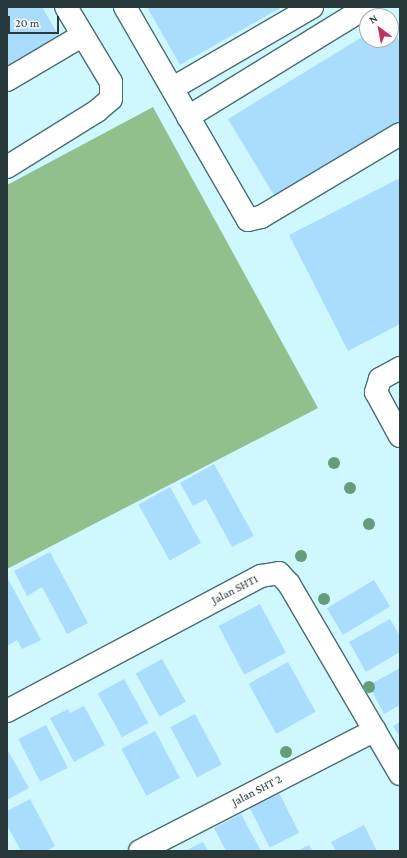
<!DOCTYPE html>
<html>
<head>
<meta charset="utf-8">
<style>
  body { margin:0 }
  #map { position:relative; width:407px; height:858px; overflow:hidden; background:#cff8fe; font-family:"Crimson Pro",serif }
  div>[style] { position:absolute }
  .forest>* { inset:0; background:#91c08d }
  .building>* { inset:0; background:#aadcfd; transform-origin:0 0 }
  .roads { filter:drop-shadow(1px 0 #476d72) drop-shadow(-1px 0 #476d72) drop-shadow(0 1px #476d72) drop-shadow(0 -1px #476d72) }
  .minor>* { height:22px; margin:-11px; padding:0 11px; transform-origin:11px; border-radius:11px; background:#fff }
  .trees>* { width:12px; height:12px; margin:-6px; border-radius:50%; background:#659c79 }
  span { translate:-50% -50%; white-space:nowrap; text-align:center; line-height:1.15; -webkit-text-stroke:4px #fcfdfc; paint-order:stroke }
  .street-label { font-size:12px; color:#28393b }
  .frame { position:absolute; inset:0; border:8px solid #28393b; pointer-events:none }
  .north { position:absolute; left:359px; top:8px; width:40px; height:40px; box-sizing:border-box; background:#fcfdfc; border:1px solid #a7afaf; border-radius:50%; rotate:328deg; font-size:11px; font-weight:700; line-height:16px; text-align:center; color:#28393b }
  .north::after { content:''; display:block; margin:auto; width:14px; height:18px; background:#c03261; clip-path:polygon(50% 0,100% 100%,50% 72%,0 100%) }
  .scale { position:absolute; left:8px; top:16px; width:51px; height:18px; box-sizing:border-box; border:2px solid #28393b; border-top:0; padding-left:5px; font-size:12px; line-height:14px; white-space:nowrap; color:#28393b; -webkit-text-stroke:3px #fcfdfc; paint-order:stroke }
</style>
</head>
<body>
<div id="map">
  <div class="forest">
    <div style="clip-path:polygon(153px 107px,318px 408px,7px 569px,7px 185px)"></div>
  </div>
  <div class="building">
    <div style="clip-path:polygon(7px 7px,42px 7px,59px 36px,7px 67px)"></div>
    <div style="clip-path:polygon(147px 7px,282px 7px,180px 65px)"></div>
    <div style="clip-path:polygon(391px 27px,400px 42px,400px 121px,275px 197px,228px 119px,367px 34px,367px 40px,391px 40px)"></div>
    <div style="clip-path:polygon(400px 178px,400px 324px,348px 351px,289px 235px)"></div>
    <div style="clip-path:polygon(214px 464px,254px 536px,232px 547px,206px 499px,193px 506px,180px 483px)"></div>
    <div style="left:170px;top:487px;width:64px;height:36px;rotate:61deg"></div>
    <div style="clip-path:polygon(50px 552px,88px 623px,67px 634px,42px 587px,27px 596px,14px 571px)"></div>
    <div style="clip-path:polygon(7px 577px,41px 640px,22px 649px,17px 640px,7px 646px)"></div>
    <div style="left:374px;top:580px;width:31px;height:55px;rotate:59deg"></div>
    <div style="left:260px;top:604px;width:55px;height:47px;rotate:62deg"></div>
    <div style="clip-path:polygon(390px 619px,400px 636px,400px 652px,366px 672px,349px 642px)"></div>
    <div style="left:162px;top:659px;width:49px;height:30px;rotate:61deg"></div>
    <div style="left:288px;top:662px;width:57px;height:45px;rotate:61deg"></div>
    <div style="clip-path:polygon(400px 668px,400px 705px,384px 714px,369px 685px)"></div>
    <div style="left:124px;top:679px;width:50px;height:30px;rotate:61deg"></div>
    <div style="clip-path:polygon(84px 706px,105px 745px,74px 762px,50px 718px,68px 709px,70px 713px)"></div>
    <div style="left:195px;top:714px;width:57px;height:28px;rotate:62deg"></div>
    <div style="clip-path:polygon(400px 722px,400px 737px,393px 726px)"></div>
    <div style="left:46px;top:725px;width:48px;height:31px;rotate:63deg"></div>
    <div style="left:155px;top:731px;width:53px;height:38px;rotate:62deg"></div>
    <div style="clip-path:polygon(7px 749px,29px 788px,7px 800px)"></div>
    <div style="left:277px;top:789px;width:49px;height:33px;rotate:63deg"></div>
    <div style="clip-path:polygon(30px 799px,55px 846px,46px 851px,21px 851px,7px 825px,7px 811px)"></div>
    <div style="clip-path:polygon(241px 814px,261px 851px,226px 851px,214px 828px)"></div>
    <div style="clip-path:polygon(364px 825px,377px 851px,336px 851px,331px 842px)"></div>
    <div style="clip-path:polygon(203px 842px,208px 851px,185px 851px)"></div>
    <div style="clip-path:polygon(309px 845px,313px 851px,297px 851px)"></div>
  </div>
  <div class="roads">
    <div class="minor">
      <div style="left:125px;top:7px;width:246px;rotate:60deg"></div>
      <div style="left:248px;top:220px;width:13px;rotate:-13deg"></div>
      <div style="left:261px;top:217px;width:162px;rotate:-30.8deg"></div>
      <div style="left:7px;top:80px;width:88px;rotate:-30.6deg"></div>
      <div style="left:173px;top:88px;width:161px;rotate:-30.2deg"></div>
      <div style="left:188px;top:117px;width:210px;rotate:-31.6deg"></div>
      <div style="left:7px;top:167px;width:106px;rotate:-31.9deg"></div>
      <div style="left:97px;top:111px;width:18px;rotate:-41deg"></div>
      <div style="left:111px;top:99px;width:17px;rotate:-90deg"></div>
      <div style="left:111px;top:82px;width:87px;rotate:-121deg"></div>
      <div style="left:400px;top:368px;width:23px;rotate:151deg"></div>
      <div style="left:380px;top:379px;width:14px;rotate:107deg"></div>
      <div style="left:376px;top:392px;width:50px;rotate:61.4deg"></div>
      <div style="left:7px;top:711px;width:288px;rotate:-28deg"></div>
      <div style="left:261px;top:576px;width:18px;rotate:-9deg"></div>
      <div style="left:279px;top:573px;width:15px;rotate:48deg"></div>
      <div style="left:289px;top:584px;width:220px;rotate:59.7deg"></div>
      <div style="left:140px;top:851px;width:264px;rotate:-27.2deg"></div>
    </div>
  </div>
  <div class="trees">
    <div style="left:334px;top:463px"></div>
    <div style="left:350px;top:488px"></div>
    <div style="left:369px;top:524px"></div>
    <div style="left:301px;top:556px"></div>
    <div style="left:324px;top:599px"></div>
    <div style="left:369px;top:687px"></div>
    <div style="left:286px;top:752px"></div>
  </div>
  <div class="street-label">
    <span style="left:235px;top:590px;rotate:-27deg">Jalan SHT1</span>
    <span style="left:257px;top:791px;rotate:-27deg">Jalan SHT 2</span>
  </div>
  <div class="frame"></div>
  <div class="north">N</div>
  <div class="scale">20 m</div>
</div>
</body>
</html>
